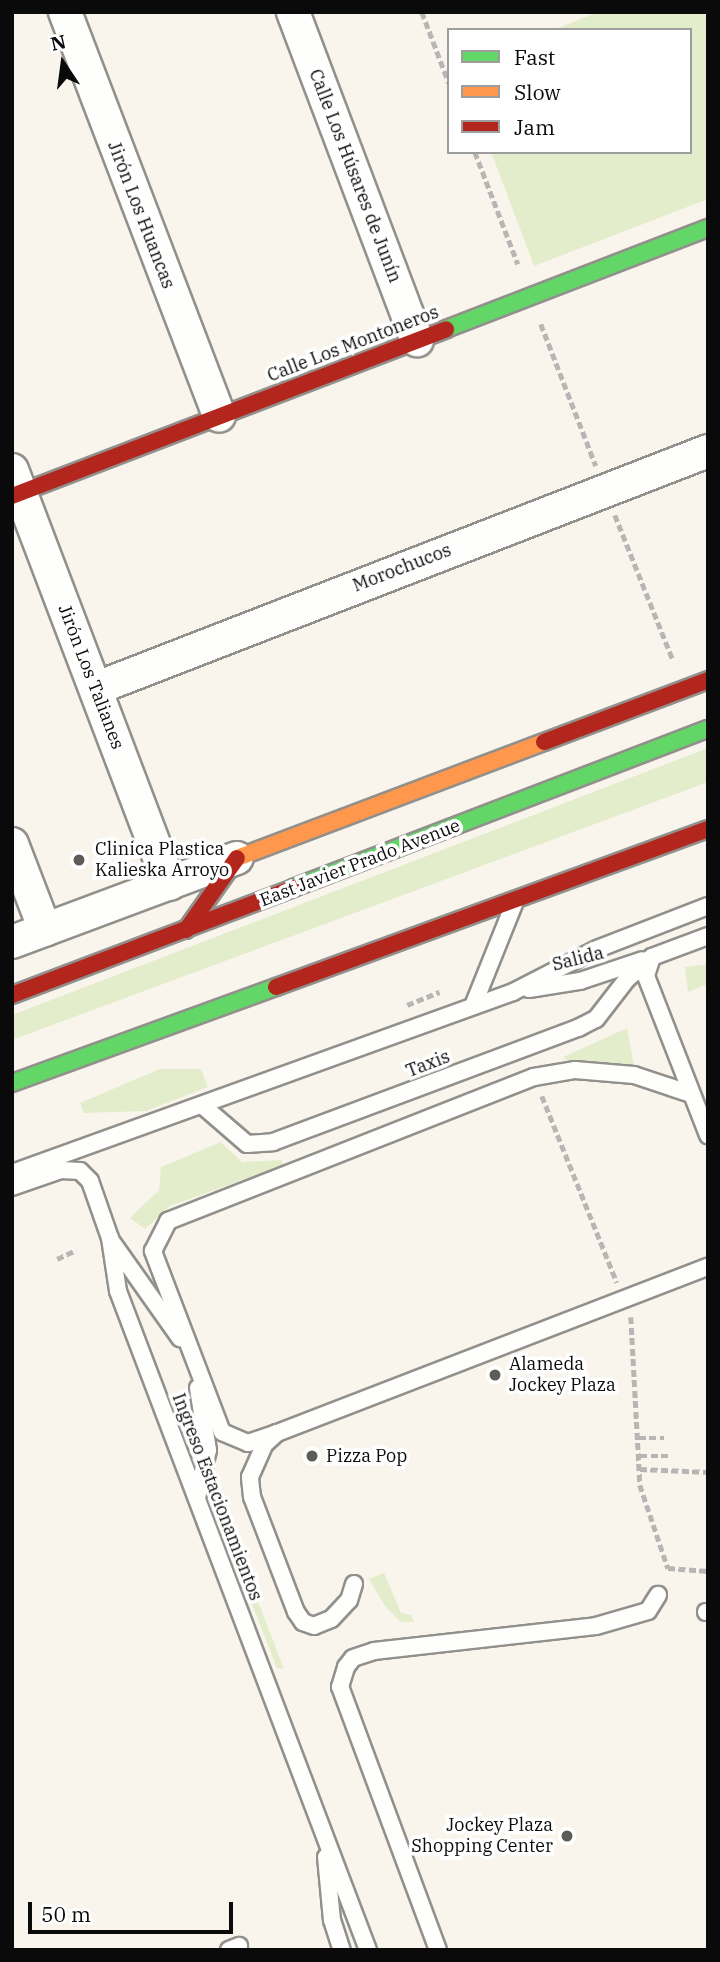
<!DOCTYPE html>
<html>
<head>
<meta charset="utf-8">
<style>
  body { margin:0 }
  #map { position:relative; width:720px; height:1962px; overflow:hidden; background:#f9f5ec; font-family:"IBM Plex Serif",serif }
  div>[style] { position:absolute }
  .green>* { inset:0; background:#e3edcc }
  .path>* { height:4.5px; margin-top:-2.25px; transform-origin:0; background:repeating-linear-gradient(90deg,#b7b6b5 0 7px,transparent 0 10.5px) }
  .roads { filter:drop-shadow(2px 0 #92908c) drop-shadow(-2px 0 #92908c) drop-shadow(0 2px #92908c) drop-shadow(0 -2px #92908c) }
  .lane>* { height:16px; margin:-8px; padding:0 8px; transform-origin:8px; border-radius:8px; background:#fefefc }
  .street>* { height:32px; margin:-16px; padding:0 16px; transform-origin:16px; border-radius:16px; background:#fefefc }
  .fast>* { height:16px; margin:-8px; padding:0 8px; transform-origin:8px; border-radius:8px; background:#63d668 }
  .slow>* { height:16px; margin:-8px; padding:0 8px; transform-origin:8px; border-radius:8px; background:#ff974d }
  .jam>* { height:16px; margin:-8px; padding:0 8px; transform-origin:8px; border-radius:8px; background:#b3261e }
  .dots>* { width:19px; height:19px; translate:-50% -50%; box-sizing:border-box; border:4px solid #fff; border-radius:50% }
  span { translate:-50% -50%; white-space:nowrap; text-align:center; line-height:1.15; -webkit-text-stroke:7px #fff; paint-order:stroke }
  .street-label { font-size:18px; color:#0a0a0a }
  .poi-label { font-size:18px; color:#0a0a0a }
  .left { translate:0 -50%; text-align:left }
  .right { translate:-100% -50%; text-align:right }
  .frame { position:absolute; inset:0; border:14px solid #0a0a0a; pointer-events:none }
  .legend { position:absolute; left:447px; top:28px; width:245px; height:126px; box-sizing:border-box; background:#fff; border:2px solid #9d9d9d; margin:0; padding:9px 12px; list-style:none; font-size:21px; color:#0a0a0a }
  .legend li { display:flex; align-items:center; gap:14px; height:35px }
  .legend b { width:35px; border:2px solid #9d9d9d }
  .north { position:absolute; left:28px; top:28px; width:70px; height:70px; -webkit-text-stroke:5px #fff; paint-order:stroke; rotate:347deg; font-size:19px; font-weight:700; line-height:28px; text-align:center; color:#0a0a0a }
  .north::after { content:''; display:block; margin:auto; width:24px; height:32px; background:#0a0a0a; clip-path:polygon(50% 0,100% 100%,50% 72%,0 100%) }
  .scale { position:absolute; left:28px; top:1902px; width:205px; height:32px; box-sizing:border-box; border:4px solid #0a0a0a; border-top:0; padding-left:9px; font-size:21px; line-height:24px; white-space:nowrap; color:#0a0a0a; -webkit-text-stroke:5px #fff; paint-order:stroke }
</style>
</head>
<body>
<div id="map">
  <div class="green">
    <div style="clip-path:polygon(598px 12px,708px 12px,708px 199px,534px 266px,491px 152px,690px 152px,690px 30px,553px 30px)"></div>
    <div style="clip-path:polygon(708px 748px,708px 782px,12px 1040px,12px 1015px)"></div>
    <div style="clip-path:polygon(708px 964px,708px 984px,688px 992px,685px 967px)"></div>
    <div style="clip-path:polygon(627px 1028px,634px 1066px,572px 1065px,563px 1057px)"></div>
    <div style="clip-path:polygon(160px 1069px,201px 1069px,208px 1087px,146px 1111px,84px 1113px,80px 1103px)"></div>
    <div style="clip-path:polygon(221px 1142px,242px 1162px,281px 1160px,284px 1165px,170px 1206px,145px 1229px,130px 1218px,159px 1190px,161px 1167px)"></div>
    <div style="clip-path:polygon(219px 1489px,219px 1500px,284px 1669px,277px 1668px,208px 1493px)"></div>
    <div style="clip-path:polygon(384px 1573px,401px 1613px,411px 1615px,414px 1622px,401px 1622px,385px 1606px,369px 1579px)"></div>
  </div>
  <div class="path">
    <div style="left:422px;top:12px;width:76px;rotate:69.2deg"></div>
    <div style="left:475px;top:152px;width:120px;rotate:69deg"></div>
    <div style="left:541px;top:324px;width:152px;rotate:68.8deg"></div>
    <div style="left:615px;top:515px;width:156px;rotate:68.2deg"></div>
    <div style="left:407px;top:1005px;width:35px;rotate:-22deg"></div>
    <div style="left:542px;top:1096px;width:201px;rotate:68.1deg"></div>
    <div style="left:57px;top:1259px;width:21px;rotate:-25deg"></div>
    <div style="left:631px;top:1317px;width:168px;rotate:86.9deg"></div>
    <div style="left:640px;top:1485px;width:88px;rotate:71.4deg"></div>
    <div style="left:668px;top:1568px;width:40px;rotate:4.3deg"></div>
    <div style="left:639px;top:1438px;width:25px"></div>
    <div style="left:640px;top:1456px;width:28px"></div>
    <div style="left:640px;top:1469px;width:68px;rotate:2.5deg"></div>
  </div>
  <div class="roads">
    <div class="lane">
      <div style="left:708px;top:936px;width:60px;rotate:159.4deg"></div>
      <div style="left:652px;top:957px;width:20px;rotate:108deg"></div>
      <div style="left:646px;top:976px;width:171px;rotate:68.7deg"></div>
      <div style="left:529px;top:989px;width:52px;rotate:-8.9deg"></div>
      <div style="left:580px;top:981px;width:66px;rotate:-18.4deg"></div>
      <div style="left:473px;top:1006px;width:110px;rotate:-68.1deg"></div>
      <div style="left:203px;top:1106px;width:58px;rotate:40.8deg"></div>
      <div style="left:247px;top:1144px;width:26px;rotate:-4deg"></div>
      <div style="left:273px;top:1142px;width:326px;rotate:-20.5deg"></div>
      <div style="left:578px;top:1028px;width:20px;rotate:-27deg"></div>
      <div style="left:596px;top:1019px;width:51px;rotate:-52.2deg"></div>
      <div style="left:627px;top:979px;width:33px;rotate:-41deg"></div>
      <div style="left:12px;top:1173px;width:533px;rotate:-19.86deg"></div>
      <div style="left:513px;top:992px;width:94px;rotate:-27.1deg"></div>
      <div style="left:597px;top:949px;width:119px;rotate:-21.2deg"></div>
      <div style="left:12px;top:1187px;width:52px;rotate:-19.1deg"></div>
      <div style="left:61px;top:1170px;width:19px;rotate:3deg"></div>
      <div style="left:80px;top:1171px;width:14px;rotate:45deg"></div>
      <div style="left:90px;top:1181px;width:60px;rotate:70.7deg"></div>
      <div style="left:110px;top:1238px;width:54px;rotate:81.4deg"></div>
      <div style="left:118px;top:1291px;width:705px;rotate:69.23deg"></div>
      <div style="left:112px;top:1242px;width:118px;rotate:54.7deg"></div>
      <div style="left:277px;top:1433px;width:31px;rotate:161deg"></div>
      <div style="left:248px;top:1443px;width:28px;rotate:-157deg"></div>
      <div style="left:222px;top:1432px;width:194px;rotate:-110.9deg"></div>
      <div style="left:153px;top:1251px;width:34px;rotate:-63deg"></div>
      <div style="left:168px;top:1221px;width:393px;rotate:-21.5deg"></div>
      <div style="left:534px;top:1077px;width:42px;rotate:-9.7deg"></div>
      <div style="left:575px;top:1070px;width:59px;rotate:4.8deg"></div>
      <div style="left:634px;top:1075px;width:60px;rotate:18.4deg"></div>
      <div style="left:197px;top:1498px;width:49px;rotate:-77.1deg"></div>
      <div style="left:208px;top:1450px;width:63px;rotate:-99.2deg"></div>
      <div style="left:354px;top:1584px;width:17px;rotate:107deg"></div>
      <div style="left:349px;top:1600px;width:26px;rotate:133deg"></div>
      <div style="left:331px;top:1619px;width:18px;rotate:158deg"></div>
      <div style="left:314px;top:1626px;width:12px;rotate:-160deg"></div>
      <div style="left:303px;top:1622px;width:12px;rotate:-125deg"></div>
      <div style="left:296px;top:1612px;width:123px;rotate:-110.9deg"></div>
      <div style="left:252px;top:1497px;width:20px;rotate:-96deg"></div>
      <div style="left:250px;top:1477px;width:36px;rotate:-66deg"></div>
      <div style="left:265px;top:1444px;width:16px;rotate:-43deg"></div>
      <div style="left:277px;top:1433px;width:462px;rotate:-21.1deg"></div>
      <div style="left:706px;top:1612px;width:2px"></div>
      <div style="left:326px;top:1857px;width:63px;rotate:84.6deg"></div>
      <div style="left:332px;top:1920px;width:32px;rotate:72deg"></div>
      <div style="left:229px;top:1950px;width:11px;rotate:-22deg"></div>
      <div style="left:438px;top:1950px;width:281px;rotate:-110.4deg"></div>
      <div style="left:340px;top:1687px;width:21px;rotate:-73deg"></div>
      <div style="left:346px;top:1667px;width:11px;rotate:-52deg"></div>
      <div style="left:353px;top:1658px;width:22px;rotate:-18deg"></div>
      <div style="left:374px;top:1651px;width:223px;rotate:-6.4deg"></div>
      <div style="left:596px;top:1626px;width:54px;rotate:-16.1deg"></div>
      <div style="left:648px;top:1611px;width:19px;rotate:-58deg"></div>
    </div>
    <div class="street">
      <div style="left:65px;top:12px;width:432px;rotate:69.1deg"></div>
      <div style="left:293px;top:12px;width:351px;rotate:69.3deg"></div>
      <div style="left:12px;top:470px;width:443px;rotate:69.2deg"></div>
      <div style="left:97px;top:688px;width:655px;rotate:-21.2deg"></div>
      <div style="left:12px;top:844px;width:92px;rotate:69deg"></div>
      <div style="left:12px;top:942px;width:240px;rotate:-20.5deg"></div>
    </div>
    <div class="fast">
      <div style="left:446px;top:329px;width:281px;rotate:-21.1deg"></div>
      <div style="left:293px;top:888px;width:444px;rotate:-21deg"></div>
      <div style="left:12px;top:1083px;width:281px;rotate:-20deg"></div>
    </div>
    <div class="slow">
      <div style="left:237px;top:858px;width:328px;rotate:-20.7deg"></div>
    </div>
    <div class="jam">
      <div style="left:12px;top:496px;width:465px;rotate:-21deg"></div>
      <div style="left:544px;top:742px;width:175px;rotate:-20.7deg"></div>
      <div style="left:186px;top:930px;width:88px;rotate:-54.7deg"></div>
      <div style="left:276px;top:987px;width:460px;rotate:-20.1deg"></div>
      <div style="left:12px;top:995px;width:301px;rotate:-20.8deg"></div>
    </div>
  </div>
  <div class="dots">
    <div style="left:79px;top:860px;background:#5e5c59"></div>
    <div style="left:495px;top:1375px;background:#5e5c59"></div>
    <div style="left:312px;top:1456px;background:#5e5c59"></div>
    <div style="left:567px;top:1836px;background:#5e5c59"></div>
  </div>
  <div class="street-label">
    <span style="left:355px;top:176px;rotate:69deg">Calle Los Húsares de Junín</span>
    <span style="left:141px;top:215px;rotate:69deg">Jirón Los Huancas</span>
    <span style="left:353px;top:344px;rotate:-21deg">Calle Los Montoneros</span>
    <span style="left:402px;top:568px;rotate:-21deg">Morochucos</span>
    <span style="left:91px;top:677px;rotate:69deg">Jirón Los Talianes</span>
    <span style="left:360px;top:863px;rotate:-21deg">East Javier Prado Avenue</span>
    <span style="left:578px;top:959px;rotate:-14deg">Salida</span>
    <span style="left:428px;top:1064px;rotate:-21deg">Taxis</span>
    <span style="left:217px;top:1497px;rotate:69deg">Ingreso Estacionamientos</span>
  </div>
  <div class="poi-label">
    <span class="left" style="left:95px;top:860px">Clinica Plastica<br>Kalieska Arroyo</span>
    <span class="left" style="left:509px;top:1375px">Alameda<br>Jockey Plaza</span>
    <span class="left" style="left:326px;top:1456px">Pizza Pop</span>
    <span class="right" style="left:553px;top:1836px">Jockey Plaza<br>Shopping Center</span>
  </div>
  <div class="frame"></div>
  <ul class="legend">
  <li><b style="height:9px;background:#63d668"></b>Fast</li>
  <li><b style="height:9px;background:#ff974d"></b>Slow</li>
  <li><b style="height:9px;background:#b3261e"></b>Jam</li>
  </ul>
  <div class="north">N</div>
  <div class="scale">50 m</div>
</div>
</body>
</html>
